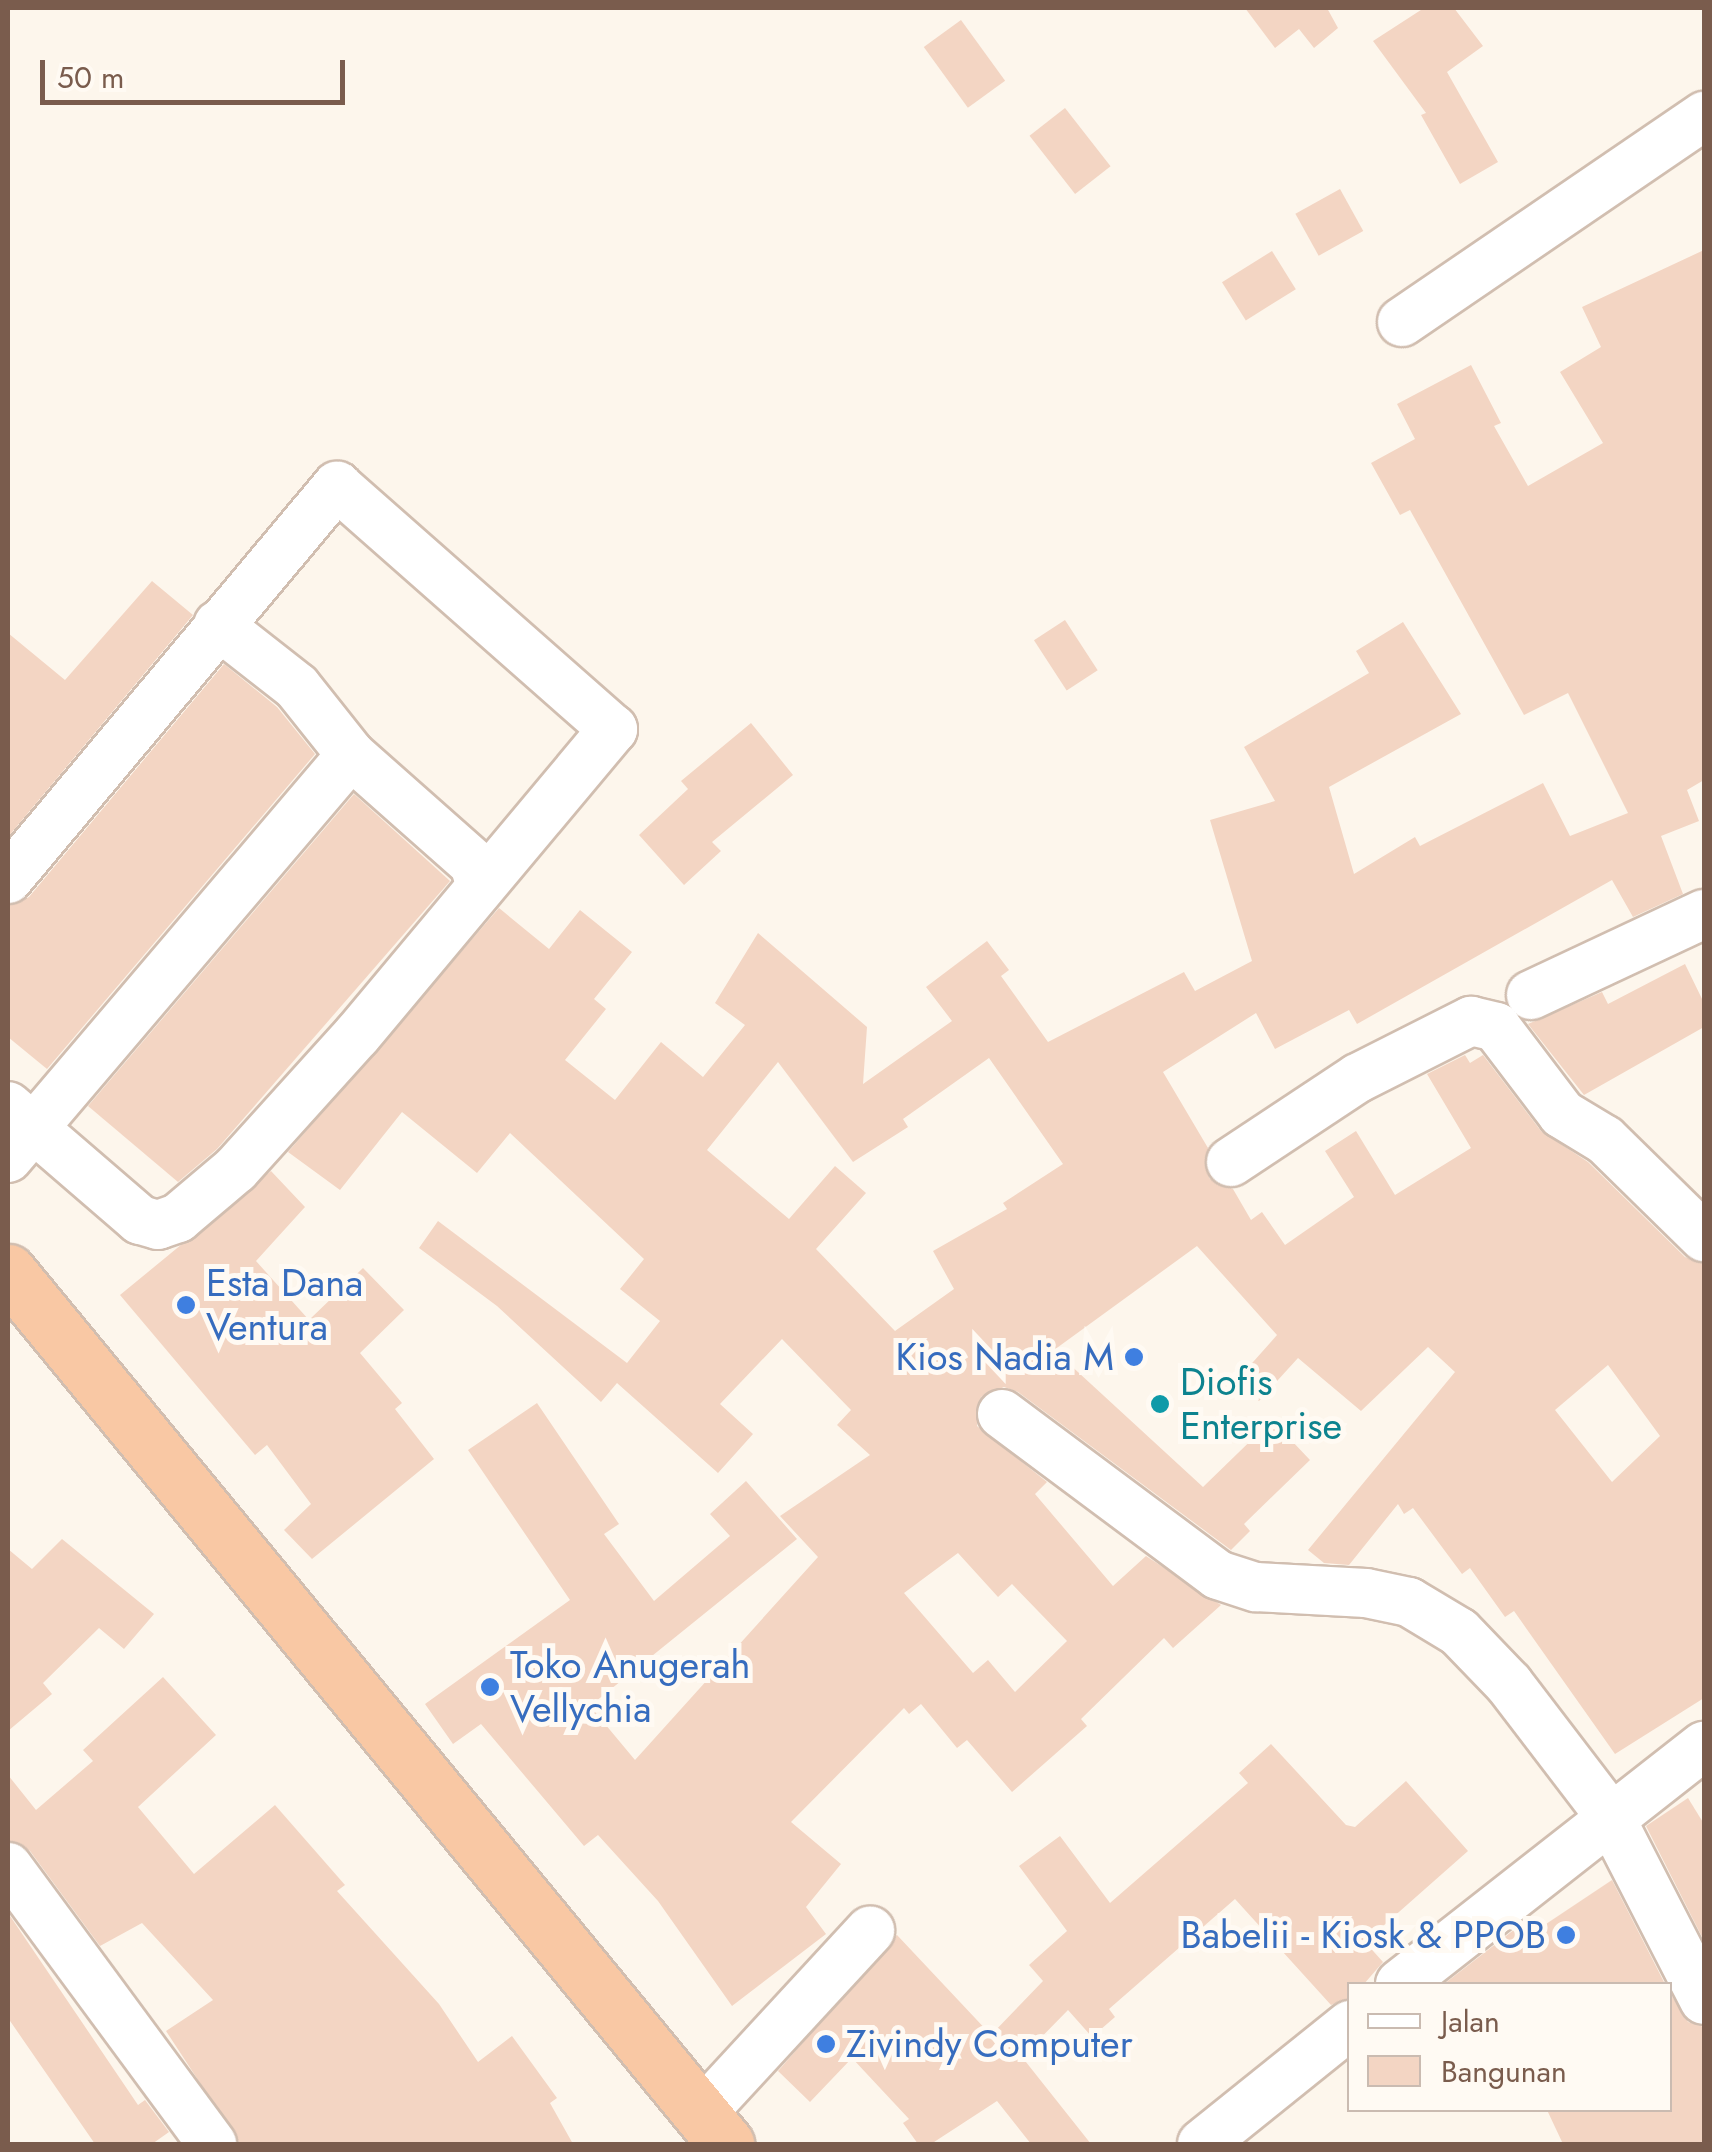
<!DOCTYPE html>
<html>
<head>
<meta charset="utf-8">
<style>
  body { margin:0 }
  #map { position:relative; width:1712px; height:2152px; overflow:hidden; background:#fdf6ec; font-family:Jost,sans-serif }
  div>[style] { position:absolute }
  .building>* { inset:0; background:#f3d5c3; transform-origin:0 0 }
  .roads { filter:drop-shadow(2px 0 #d1beb0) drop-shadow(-2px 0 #d1beb0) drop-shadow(0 2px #d1beb0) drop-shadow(0 -2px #d1beb0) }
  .minor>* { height:48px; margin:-24px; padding:0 24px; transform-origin:24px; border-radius:24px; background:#fff }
  .trunk>* { height:55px; margin:-27.5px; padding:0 27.5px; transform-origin:27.5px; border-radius:27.5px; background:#f9c8a4 }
  .dots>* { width:28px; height:28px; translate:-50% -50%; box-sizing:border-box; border:5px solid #fffaf3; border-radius:50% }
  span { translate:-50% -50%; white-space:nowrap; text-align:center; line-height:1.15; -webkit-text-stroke:10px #fffaf3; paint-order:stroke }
  .shop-label { font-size:38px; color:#366cbe }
  .left { translate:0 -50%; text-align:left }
  .right { translate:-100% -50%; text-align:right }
  .culture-label { font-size:38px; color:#0d838f }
  .frame { position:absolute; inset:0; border:10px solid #7a5c4d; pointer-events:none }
  .legend { position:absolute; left:1347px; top:1982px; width:325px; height:130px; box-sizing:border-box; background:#fffaf3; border:2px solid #cabbb1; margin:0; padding:12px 18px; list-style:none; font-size:30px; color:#7a5c4d }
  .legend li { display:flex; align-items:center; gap:20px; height:50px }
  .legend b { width:50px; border:2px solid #cabbb1 }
  .scale { position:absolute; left:40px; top:60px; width:305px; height:45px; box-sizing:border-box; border:5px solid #7a5c4d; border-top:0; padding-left:12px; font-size:30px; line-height:35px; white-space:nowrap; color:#7a5c4d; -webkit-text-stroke:8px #fffaf3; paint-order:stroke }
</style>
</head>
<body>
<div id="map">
  <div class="building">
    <div style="clip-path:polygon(1245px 8px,1327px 8px,1338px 28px,1314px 48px,1299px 29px,1275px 48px)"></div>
    <div style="clip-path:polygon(1424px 8px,1454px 8px,1483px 46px,1447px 72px,1498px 162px,1460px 184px,1421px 115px,1426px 113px,1373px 41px)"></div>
    <div style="left:961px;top:20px;width:75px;height:46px;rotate:54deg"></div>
    <div style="left:1065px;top:108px;width:74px;height:45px;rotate:52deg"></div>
    <div style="left:1340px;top:189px;width:48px;height:51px;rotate:61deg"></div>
    <div style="clip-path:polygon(evenodd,1704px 250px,1704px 780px,1687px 790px,1699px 821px,1661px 836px,1683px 894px,1633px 917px,1612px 880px,1357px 1024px,1349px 1010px,1275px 1049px,1256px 1013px,1163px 1072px,1208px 1148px,1209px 1178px,1233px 1189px,1251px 1220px,1262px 1212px,1285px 1245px,1354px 1197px,1325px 1151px,1356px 1131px,1395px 1195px,1471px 1148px,1427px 1074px,1465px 1055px,1470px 1063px,1483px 1055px,1541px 1131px,1588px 1162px,1685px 1257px,1704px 1264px,1704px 1698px,1615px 1754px,1514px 1611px,1505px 1617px,1470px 1568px,1462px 1574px,1413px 1508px,1404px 1514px,1398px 1504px,1349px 1565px,1324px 1563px,1308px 1550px,1455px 1372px,1428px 1347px,1361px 1411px,1298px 1358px,1259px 1401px,1237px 1380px,1277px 1335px,1197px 1246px,1054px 1350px,1203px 1487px,1272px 1420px,1310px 1460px,1244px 1524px,1250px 1531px,1231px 1550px,1018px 1392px,1004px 1387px,981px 1397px,977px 1426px,1047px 1482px,1035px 1494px,1113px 1586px,1146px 1556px,1221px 1605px,1173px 1648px,1164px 1638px,1081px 1719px,1087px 1726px,1012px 1792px,967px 1740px,957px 1748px,921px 1704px,909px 1714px,904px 1708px,791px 1822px,841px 1864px,806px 1907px,826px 1934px,732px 2006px,658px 1901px,598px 1835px,584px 1846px,481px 1724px,453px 1744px,425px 1704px,570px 1600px,468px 1450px,537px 1403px,619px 1524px,604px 1534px,654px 1601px,730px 1536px,710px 1514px,746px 1481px,797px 1539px,590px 1706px,635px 1760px,818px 1557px,780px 1516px,870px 1455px,837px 1425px,851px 1410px,782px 1339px,720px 1404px,753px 1434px,718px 1473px,617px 1383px,601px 1402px,497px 1306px,419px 1248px,438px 1221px,627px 1363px,660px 1321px,620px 1289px,644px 1259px,510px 1133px,477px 1173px,402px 1112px,340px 1190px,288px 1152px,499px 908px,549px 949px,580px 910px,632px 952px,594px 999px,606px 1009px,565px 1060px,615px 1100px,661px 1042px,703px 1077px,745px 1025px,715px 1003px,758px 933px,867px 1027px,863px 1084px,952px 1021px,926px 987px,987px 941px,1009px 970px,1001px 976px,1048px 1042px,1184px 972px,1195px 991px,1252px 961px,1210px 820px,1275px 801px,1244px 747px,1369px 673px,1356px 651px,1403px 622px,1461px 714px,1329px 787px,1354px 874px,1415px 837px,1420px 846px,1543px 783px,1570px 836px,1628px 813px,1568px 693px,1524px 715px,1410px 510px,1400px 515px,1371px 463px,1415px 439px,1397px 404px,1471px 365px,1501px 423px,1494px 426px,1528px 486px,1603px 443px,1560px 372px,1601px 347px,1582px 307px,1704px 250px,989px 1058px,1063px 1164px,1003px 1203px,1007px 1209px,933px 1251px,954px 1289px,895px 1331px,816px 1249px,866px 1193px,835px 1166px,789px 1219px,707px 1150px,778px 1062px,853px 1162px,908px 1127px,903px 1119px,989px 1058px,1704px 250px,1608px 1365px,1660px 1436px,1612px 1482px,1555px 1410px,1608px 1365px,1704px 250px,958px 1553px,998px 1597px,1012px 1584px,1067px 1641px,1015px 1692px,988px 1660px,973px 1673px,904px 1593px,958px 1553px)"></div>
    <div style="left:1272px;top:251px;width:45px;height:59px;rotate:58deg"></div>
    <div style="clip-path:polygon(152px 581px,193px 615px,8px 837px,8px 633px,65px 680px)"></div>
    <div style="left:1065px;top:620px;width:60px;height:37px;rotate:57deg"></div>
    <div style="clip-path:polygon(224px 664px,277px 707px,315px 754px,47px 1069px,8px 1037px,8px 906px,29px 897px)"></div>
    <div style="clip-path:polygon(751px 723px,793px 775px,712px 842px,721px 851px,684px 885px,639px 835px,688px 789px,681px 781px)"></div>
    <div style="clip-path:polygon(354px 794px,450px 881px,217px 1149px,178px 1182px,88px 1106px)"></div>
    <div style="clip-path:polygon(1685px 964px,1704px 1003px,1704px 1027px,1584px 1095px,1528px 1024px,1602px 992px,1608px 1004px)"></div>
    <div style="clip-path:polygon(271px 1171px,305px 1207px,256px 1261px,309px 1320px,363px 1268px,404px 1310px,360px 1353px,402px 1403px,395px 1409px,434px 1459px,312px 1559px,284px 1530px,311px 1504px,267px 1445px,255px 1455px,120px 1295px)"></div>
    <div style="clip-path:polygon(62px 1539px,154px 1614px,124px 1649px,99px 1628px,43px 1683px,52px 1694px,8px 1731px,8px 1549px,32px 1569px)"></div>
    <div style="clip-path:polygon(163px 1677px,216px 1735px,138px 1807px,194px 1874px,275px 1805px,345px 1885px,337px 1891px,439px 2004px,478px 2062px,512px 2036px,557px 2098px,550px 2103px,573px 2144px,240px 2144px,166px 2031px,213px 2000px,142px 1923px,100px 1946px,30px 1851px,8px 1840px,8px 1775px,36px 1810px,93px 1761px,83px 1750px)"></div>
    <div style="clip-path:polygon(1271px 1744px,1346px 1825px,1355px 1827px,1406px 1781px,1468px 1851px,1365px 1942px,1383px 1962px,1364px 1984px,1350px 1984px,1349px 1998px,1331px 2005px,1235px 1899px,1109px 2009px,1115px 2017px,1092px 2037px,1068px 2010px,1022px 2057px,1091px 2144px,1031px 2144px,997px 2101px,931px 2144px,918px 2144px,903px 2123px,909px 2119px,852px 2058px,810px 2102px,778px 2071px,897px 1935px,991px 2035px,1043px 1981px,1029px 1965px,1067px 1931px,1019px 1866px,1060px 1836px,1110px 1903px,1248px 1783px,1239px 1773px)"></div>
    <div style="clip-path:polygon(1688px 1798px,1704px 1824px,1704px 1941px,1646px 1826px)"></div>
    <div style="clip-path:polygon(1612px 1880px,1665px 1984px,1444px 1984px,1528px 1919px,1537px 1930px)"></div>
    <div style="clip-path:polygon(8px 1913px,138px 2105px,145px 2100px,169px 2132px,152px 2144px,95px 2144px,8px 2018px)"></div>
    <div style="clip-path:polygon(1670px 1993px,1688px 2022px,1704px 2027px,1704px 2144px,1563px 2144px,1547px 2110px,1670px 2110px)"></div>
  </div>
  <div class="roads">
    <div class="minor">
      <div style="left:1402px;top:322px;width:366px;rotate:-34.3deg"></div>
      <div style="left:218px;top:625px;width:100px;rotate:38.1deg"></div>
      <div style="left:297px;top:687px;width:87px;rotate:51.5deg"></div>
      <div style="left:351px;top:755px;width:164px;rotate:41.5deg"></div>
      <div style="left:474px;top:864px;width:21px;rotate:73deg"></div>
      <div style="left:8px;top:879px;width:513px;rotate:-50.07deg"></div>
      <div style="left:337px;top:486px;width:368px;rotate:41.4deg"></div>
      <div style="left:613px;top:729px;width:399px;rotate:129.9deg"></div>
      <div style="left:357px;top:1035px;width:181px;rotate:132.1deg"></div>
      <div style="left:236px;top:1169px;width:76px;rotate:139.8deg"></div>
      <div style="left:178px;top:1218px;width:21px;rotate:161deg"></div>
      <div style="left:158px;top:1225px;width:19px;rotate:-164deg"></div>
      <div style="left:140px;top:1220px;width:174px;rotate:-139.2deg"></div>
      <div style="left:1531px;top:995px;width:191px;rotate:-25.1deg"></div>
      <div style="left:8px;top:1158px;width:529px;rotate:-49.6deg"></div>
      <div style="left:1231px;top:1162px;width:152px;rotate:-33.5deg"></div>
      <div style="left:1358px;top:1078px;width:127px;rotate:-26.8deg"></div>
      <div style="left:1471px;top:1021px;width:26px;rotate:13deg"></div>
      <div style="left:1496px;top:1027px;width:109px;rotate:52.8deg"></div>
      <div style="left:1562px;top:1114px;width:50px;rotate:31.2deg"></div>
      <div style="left:1605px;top:1140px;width:139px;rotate:44.4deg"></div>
      <div style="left:1002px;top:1414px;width:269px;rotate:36.7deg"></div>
      <div style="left:1218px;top:1575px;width:40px;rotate:18deg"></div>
      <div style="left:1256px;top:1587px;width:110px;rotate:3.1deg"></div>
      <div style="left:1366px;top:1593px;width:44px;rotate:11.8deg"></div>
      <div style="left:1409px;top:1602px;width:58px;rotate:31deg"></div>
      <div style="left:1459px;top:1632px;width:72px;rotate:46.1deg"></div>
      <div style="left:1509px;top:1684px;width:165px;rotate:52.6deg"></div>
      <div style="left:1609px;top:1815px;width:208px;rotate:62.8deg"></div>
      <div style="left:8px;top:1867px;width:344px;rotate:53.6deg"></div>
      <div style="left:1400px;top:1984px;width:386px;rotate:-38.1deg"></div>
      <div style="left:700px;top:2115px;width:251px;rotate:-47.3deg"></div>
      <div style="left:1202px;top:2144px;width:190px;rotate:-38.8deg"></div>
    </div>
    <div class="trunk">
      <div style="left:8px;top:1272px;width:1130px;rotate:50.53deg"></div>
    </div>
  </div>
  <div class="dots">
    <div style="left:186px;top:1305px;background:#3f7fe0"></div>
    <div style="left:1134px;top:1357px;background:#3f7fe0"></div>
    <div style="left:1160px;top:1404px;background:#0f9aa8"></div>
    <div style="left:490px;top:1687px;background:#3f7fe0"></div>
    <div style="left:1566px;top:1935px;background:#3f7fe0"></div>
    <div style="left:826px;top:2044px;background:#3f7fe0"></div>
  </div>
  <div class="shop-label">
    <span class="left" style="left:206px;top:1305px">Esta Dana<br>Ventura</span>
    <span class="right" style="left:1114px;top:1357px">Kios Nadia M</span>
    <span class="left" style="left:510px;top:1687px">Toko Anugerah<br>Vellychia</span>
    <span class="right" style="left:1546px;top:1935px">Babelii - Kiosk &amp; PPOB</span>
    <span class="left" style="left:846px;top:2044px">Zivindy Computer</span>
  </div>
  <div class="culture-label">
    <span class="left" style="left:1180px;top:1404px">Diofis<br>Enterprise</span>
  </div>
  <div class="frame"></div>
  <ul class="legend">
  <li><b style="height:12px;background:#fff"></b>Jalan</li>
  <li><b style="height:28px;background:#f3d5c3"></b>Bangunan</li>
  </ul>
  <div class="scale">50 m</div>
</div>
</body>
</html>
